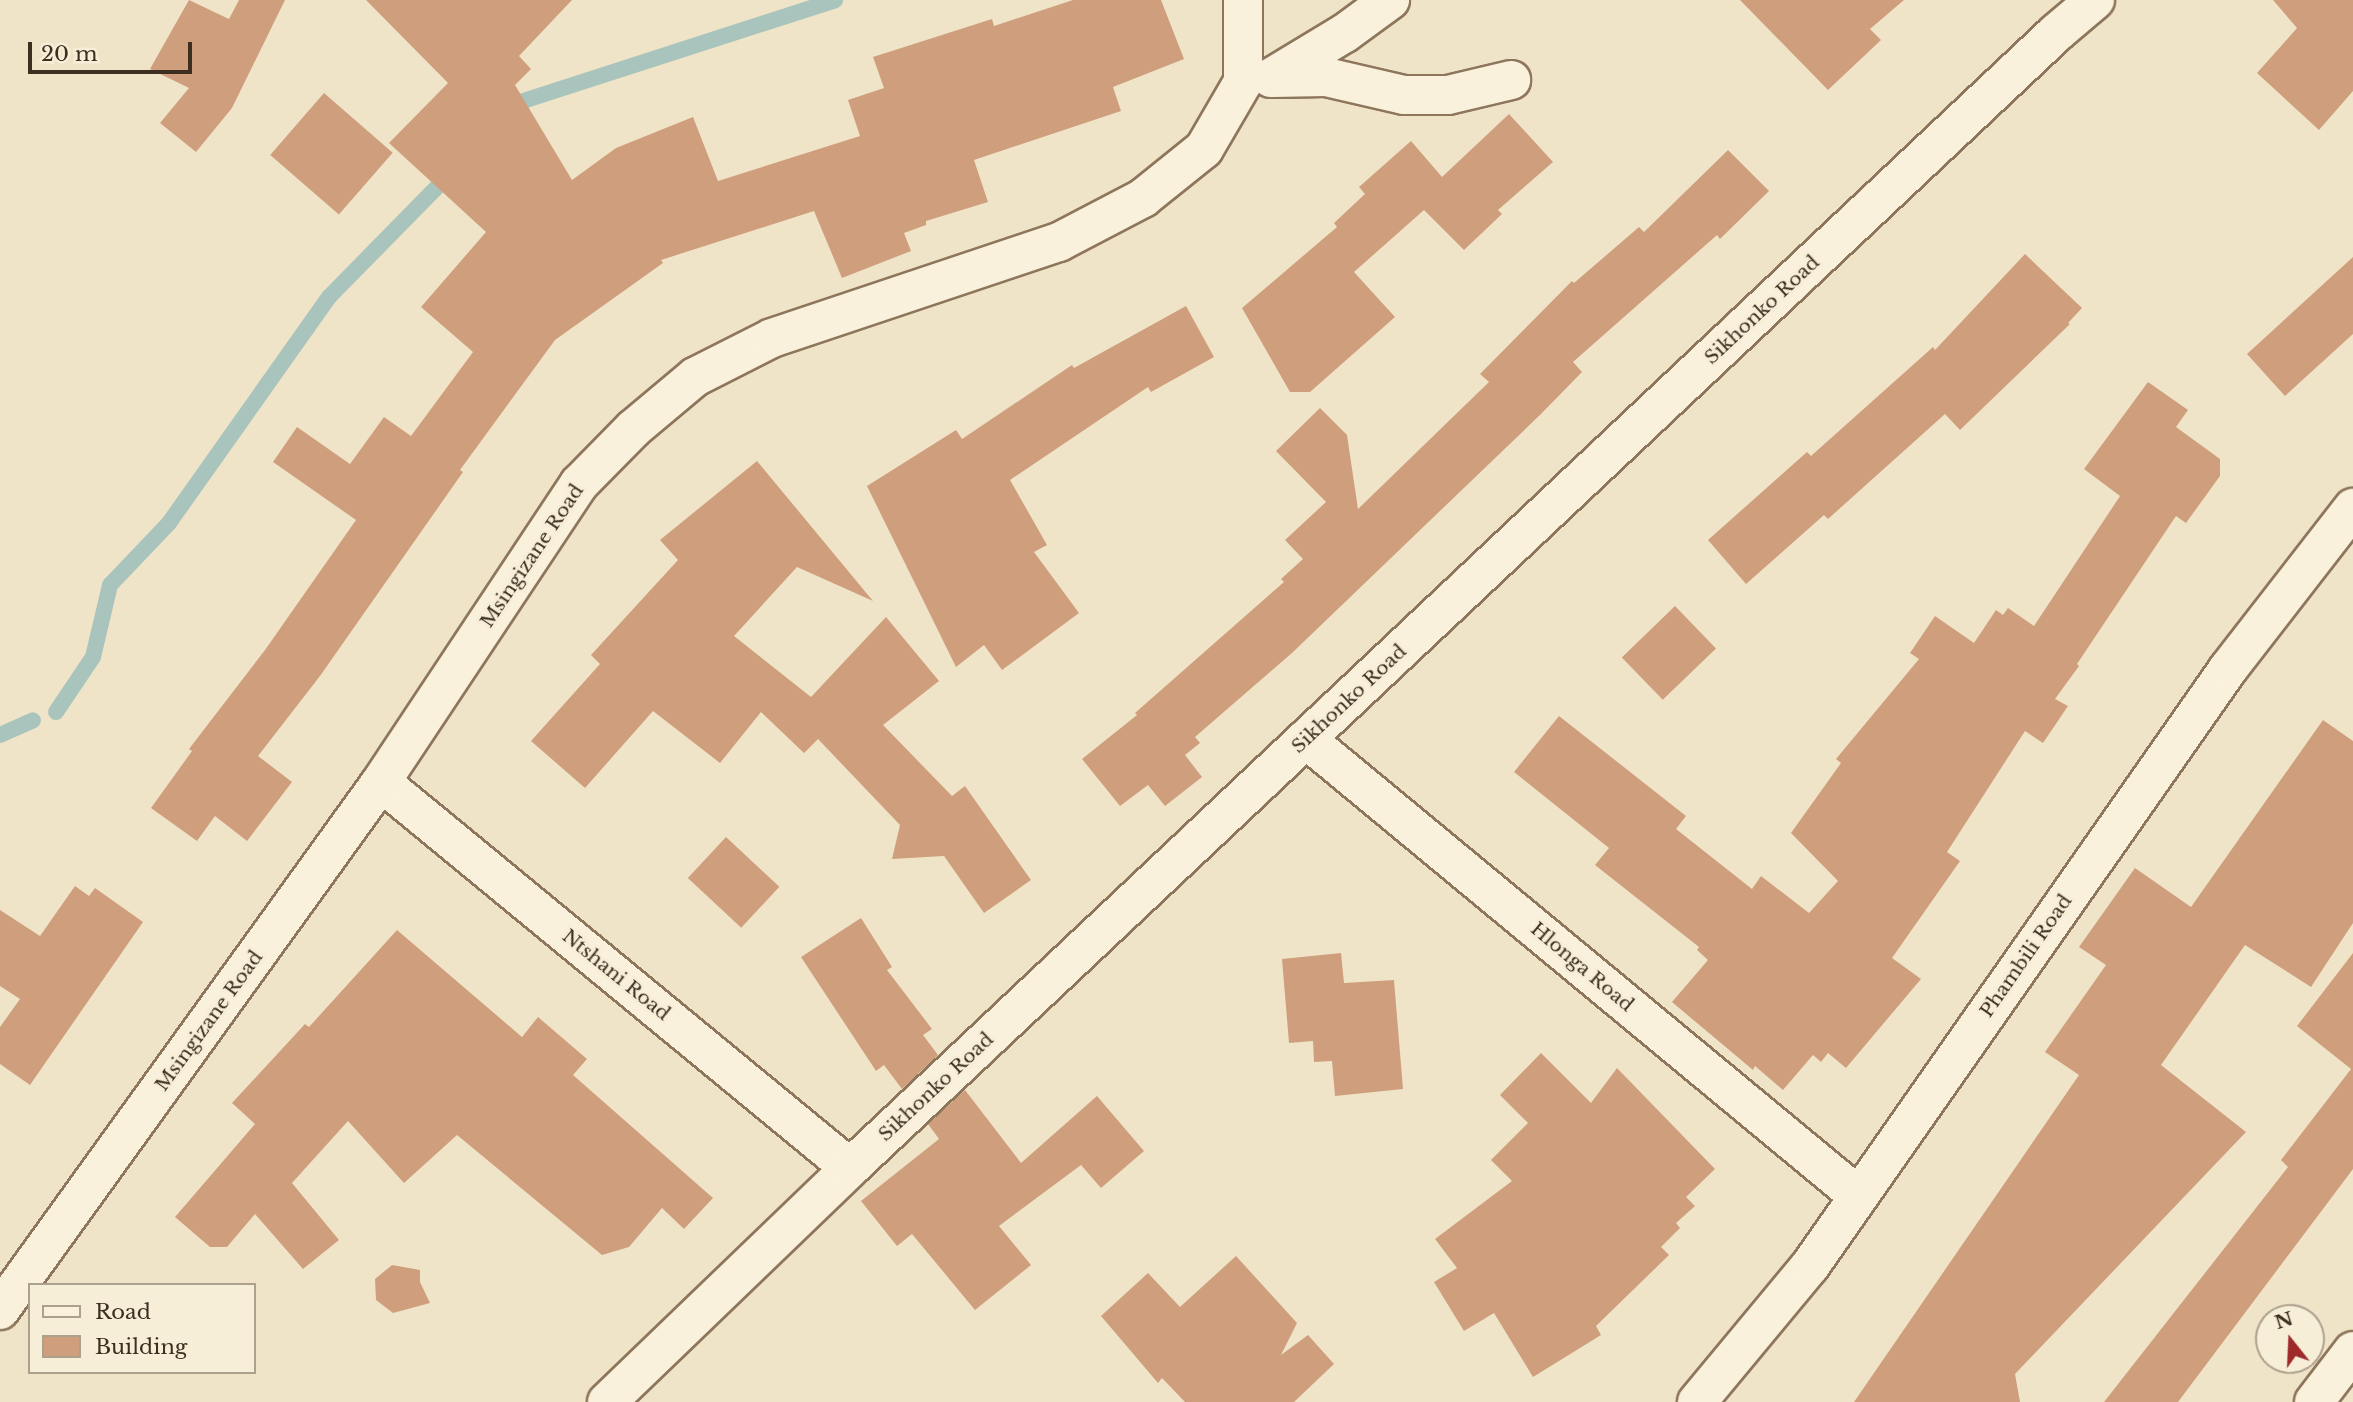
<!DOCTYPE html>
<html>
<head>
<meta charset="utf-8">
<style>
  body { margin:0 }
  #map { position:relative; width:2353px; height:1402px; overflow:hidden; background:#f0e4c8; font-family:"Libre Baskerville",serif }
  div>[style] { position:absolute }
  .stream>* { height:16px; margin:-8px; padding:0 8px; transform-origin:8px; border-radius:8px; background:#a9c4bc }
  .building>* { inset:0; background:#cf9f7d; transform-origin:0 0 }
  .roads { filter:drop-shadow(2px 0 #8d765c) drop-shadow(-2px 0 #8d765c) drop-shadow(0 2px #8d765c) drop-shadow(0 -2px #8d765c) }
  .minor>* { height:38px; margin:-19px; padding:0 19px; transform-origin:19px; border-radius:19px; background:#faf1dc }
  span { translate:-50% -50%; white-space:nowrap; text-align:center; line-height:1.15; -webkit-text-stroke:6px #f7eed8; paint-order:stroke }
  .street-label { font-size:19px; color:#3d2e20 }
  .legend { position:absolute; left:28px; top:1283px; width:228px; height:91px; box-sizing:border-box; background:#f7eed8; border:2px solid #ada18e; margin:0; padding:9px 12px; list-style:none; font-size:21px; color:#3d2e20 }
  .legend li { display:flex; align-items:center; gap:14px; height:35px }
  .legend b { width:35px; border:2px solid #ada18e }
  .north { position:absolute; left:2255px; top:1304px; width:70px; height:70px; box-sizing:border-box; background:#f7eed8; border:2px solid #ada18e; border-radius:50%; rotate:342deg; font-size:19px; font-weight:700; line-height:28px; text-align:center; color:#3d2e20 }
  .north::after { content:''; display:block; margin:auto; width:24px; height:32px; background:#9e2a2b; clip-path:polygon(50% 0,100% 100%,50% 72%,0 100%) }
  .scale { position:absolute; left:28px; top:42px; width:164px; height:32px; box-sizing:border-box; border:4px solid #3d2e20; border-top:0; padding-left:9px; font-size:21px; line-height:24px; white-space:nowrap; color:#3d2e20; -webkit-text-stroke:5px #f7eed8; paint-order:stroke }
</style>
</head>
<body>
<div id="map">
  <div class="stream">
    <div style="left:508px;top:114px;width:17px;rotate:-45deg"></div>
    <div style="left:520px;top:102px;width:331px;rotate:-17.9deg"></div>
    <div style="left:56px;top:712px;width:66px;rotate:-56.1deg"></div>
    <div style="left:93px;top:657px;width:74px;rotate:-76.7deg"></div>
    <div style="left:110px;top:585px;width:86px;rotate:-46.4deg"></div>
    <div style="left:169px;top:523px;width:277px;rotate:-54.7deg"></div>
    <div style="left:329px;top:297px;width:174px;rotate:-45.5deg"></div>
    <div style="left:0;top:735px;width:36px;rotate:-24deg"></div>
  </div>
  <div class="building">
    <div style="clip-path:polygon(189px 0,229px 19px,239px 0,285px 0,232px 108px,196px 152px,160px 123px,189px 88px,150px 69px)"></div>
    <div style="clip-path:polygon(366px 0,572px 0,519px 56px,531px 69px,515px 85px,572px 180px,616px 148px,693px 117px,718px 181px,860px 136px,848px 100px,884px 88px,873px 57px,992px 19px,994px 26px,1073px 0,1161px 0,1184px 59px,1113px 87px,1121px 111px,974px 160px,988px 202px,926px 221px,926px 225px,904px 233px,911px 251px,842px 278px,814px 211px,661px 260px,663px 263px,555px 340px,460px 470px,463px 472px,320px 676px,258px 756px,292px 782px,247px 841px,215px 816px,197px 841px,151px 808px,192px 751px,189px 749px,265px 650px,356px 520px,273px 462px,297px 427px,350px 464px,384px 417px,411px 436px,473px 352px,421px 307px,486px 232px,389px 143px,448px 83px)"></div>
    <div style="clip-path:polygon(1740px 0,1904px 0,1870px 29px,1881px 40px,1828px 90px)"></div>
    <div style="clip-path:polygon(2273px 0,2353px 0,2353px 91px,2319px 130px,2257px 73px,2297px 28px)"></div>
    <div style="left:324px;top:93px;width:91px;height:82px;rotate:41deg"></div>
    <div style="clip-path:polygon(1509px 114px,1553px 162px,1498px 210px,1502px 214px,1464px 250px,1424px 210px,1354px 272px,1395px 317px,1310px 392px,1290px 392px,1242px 308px,1337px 227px,1334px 223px,1365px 194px,1359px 187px,1411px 141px,1442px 177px)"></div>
    <div style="clip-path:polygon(1728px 150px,1769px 191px,1720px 239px,1717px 235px,1573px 362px,1582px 372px,1541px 414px,1292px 653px,1195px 737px,1200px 743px,1185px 755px,1202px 777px,1165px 806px,1148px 785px,1120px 806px,1082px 759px,1137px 715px,1135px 713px,1284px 582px,1281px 579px,1303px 559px,1285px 540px,1326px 502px,1276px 451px,1320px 408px,1347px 435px,1358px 509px,1489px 382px,1480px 374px,1572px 281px,1574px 283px,1639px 227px,1644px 232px)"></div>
    <div style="clip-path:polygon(2025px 254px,2082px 308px,2068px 323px,2070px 324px,1960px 430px,1945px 414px,1828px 519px,1824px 515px,1746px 584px,1708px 540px,1807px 452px,1811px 456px,1933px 347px,1935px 350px)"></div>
    <div style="clip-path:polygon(2353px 257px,2353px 334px,2285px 396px,2247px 354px)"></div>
    <div style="clip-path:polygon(1186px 306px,1214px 357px,1151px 392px,1148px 387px,1010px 480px,1047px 545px,1034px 552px,1079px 613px,1002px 670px,984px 645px,956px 667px,867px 486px,956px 430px,962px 439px,1072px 365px,1074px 368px)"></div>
    <div style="clip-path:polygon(2148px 382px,2188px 410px,2176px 427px,2220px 459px,2220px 476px,2186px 523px,2176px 516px,2077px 664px,2079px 666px,2055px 699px,2068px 706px,2043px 743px,2025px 731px,1947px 852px,1960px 861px,1892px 958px,1921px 979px,1846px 1068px,1828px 1053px,1821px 1062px,1813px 1055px,1783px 1090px,1755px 1066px,1753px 1070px,1672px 1002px,1708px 960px,1697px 950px,1699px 947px,1595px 865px,1609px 848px,1514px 772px,1559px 716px,1686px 816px,1676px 829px,1752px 889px,1761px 876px,1809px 913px,1838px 881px,1791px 833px,1841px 763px,1836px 759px,1919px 659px,1910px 653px,1935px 616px,1974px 643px,1996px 610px,2003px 615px,2008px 608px,2034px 626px,2120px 496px,2084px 469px)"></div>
    <div style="clip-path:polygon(757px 461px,873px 601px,797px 567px,734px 636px,811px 697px,886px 617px,939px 681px,883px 725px,952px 796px,965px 786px,1031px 880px,984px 913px,944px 856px,892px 859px,900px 825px,818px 739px,804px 753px,761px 712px,720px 763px,653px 711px,585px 788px,531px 741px,600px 664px,591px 655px,678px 560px,660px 540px)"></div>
    <div style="left:1675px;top:606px;width:59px;height:74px;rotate:46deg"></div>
    <div style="clip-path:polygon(2323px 720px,2353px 741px,2353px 923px,2311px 987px,2245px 945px,2161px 1065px,2246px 1132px,2015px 1374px,2020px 1402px,1854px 1402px,2079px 1075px,2045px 1052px,2106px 965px,2079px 947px,2135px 868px,2191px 907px)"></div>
    <div style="left:726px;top:837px;width:73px;height:56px;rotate:43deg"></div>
    <div style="clip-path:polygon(75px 886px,89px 896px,95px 888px,143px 922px,30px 1085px,0 1064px,0 1027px,20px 999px,0 986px,0 910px,40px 936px)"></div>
    <div style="clip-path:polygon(861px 918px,892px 967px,887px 970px,932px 1029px,923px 1035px,938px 1055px,902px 1089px,884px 1065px,876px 1071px,801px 957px)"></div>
    <div style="clip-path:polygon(397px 930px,522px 1037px,538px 1017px,587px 1059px,573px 1075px,713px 1198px,684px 1229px,662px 1208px,629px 1247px,602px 1255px,457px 1135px,404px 1183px,348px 1121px,292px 1183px,339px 1240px,303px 1269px,255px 1214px,227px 1247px,210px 1247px,175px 1217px,255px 1124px,232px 1103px,305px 1024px,309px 1027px)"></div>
    <div style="clip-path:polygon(1341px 953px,1344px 983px,1394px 980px,1403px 1089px,1335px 1096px,1332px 1061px,1314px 1062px,1313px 1041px,1289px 1043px,1282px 959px)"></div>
    <div style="clip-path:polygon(2353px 953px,2353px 1169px,2178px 1402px,2104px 1402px,2288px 1167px,2281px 1160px,2351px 1069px,2297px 1026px)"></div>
    <div style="clip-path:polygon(1541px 1053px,1591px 1103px,1617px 1068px,1715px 1169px,1686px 1197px,1695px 1206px,1676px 1223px,1680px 1228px,1661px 1247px,1669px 1255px,1596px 1326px,1601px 1335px,1533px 1377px,1494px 1313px,1464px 1331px,1434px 1282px,1457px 1268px,1435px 1239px,1512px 1181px,1491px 1160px,1528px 1123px,1500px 1095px)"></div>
    <div style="clip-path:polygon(965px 1090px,1021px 1163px,1097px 1096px,1144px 1151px,1101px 1188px,1081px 1165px,999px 1226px,1031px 1265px,975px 1310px,912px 1234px,897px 1246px,861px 1201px,939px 1139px,928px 1124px)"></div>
    <div style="clip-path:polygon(1236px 1256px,1297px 1323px,1281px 1355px,1308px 1335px,1334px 1364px,1294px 1402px,1185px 1402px,1162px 1378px,1158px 1383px,1101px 1316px,1148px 1273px,1180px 1307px)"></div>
    <div style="clip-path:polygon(392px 1265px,420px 1270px,420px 1282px,430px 1303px,393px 1313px,376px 1300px,375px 1279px)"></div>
  </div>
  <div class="roads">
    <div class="minor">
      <div style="left:1272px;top:77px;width:85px;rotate:-31.1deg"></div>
      <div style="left:1345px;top:33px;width:56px;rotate:-36.3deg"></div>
      <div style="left:1271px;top:78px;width:55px;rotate:-1deg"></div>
      <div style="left:1326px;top:77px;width:80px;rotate:13deg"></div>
      <div style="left:1404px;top:95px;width:44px"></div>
      <div style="left:1448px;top:95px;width:65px;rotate:-13.4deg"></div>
      <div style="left:1306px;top:739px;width:715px;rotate:39.61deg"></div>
      <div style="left:381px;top:782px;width:607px;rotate:39.46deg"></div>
      <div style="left:0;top:1310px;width:651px;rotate:-54.19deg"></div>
      <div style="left:381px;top:782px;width:358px;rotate:-56.4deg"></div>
      <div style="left:579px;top:484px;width:77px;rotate:-45.5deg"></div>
      <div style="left:633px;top:429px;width:81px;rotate:-40deg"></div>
      <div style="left:695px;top:377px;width:86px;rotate:-26.9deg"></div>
      <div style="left:772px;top:338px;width:303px;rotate:-18.5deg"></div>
      <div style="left:1059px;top:242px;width:95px;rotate:-27.6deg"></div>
      <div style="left:1143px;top:198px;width:78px;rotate:-38.8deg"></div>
      <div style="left:1204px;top:149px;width:78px;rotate:-59.8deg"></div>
      <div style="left:1243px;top:82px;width:82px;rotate:-90deg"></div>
      <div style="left:607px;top:1402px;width:337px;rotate:-43.9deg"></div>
      <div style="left:850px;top:1168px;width:1656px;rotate:-43.26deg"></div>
      <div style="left:2056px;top:33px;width:51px;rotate:-40.2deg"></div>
      <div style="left:1697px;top:1402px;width:177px;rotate:-50.3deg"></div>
      <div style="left:1810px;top:1266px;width:729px;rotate:-55deg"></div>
      <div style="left:2228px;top:669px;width:204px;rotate:-52.2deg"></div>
      <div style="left:2314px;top:1402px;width:64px;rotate:-52.6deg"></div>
    </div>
  </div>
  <div class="street-label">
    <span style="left:1762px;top:310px;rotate:-43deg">Sikhonko Road</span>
    <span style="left:532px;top:556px;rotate:-56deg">Msingizane Road</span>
    <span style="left:1349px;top:699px;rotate:-43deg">Sikhonko Road</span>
    <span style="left:2026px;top:956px;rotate:-55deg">Phambili Road</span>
    <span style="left:1582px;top:967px;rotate:40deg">Hlonga Road</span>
    <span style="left:616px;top:975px;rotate:39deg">Ntshani Road</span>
    <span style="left:209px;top:1021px;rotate:-54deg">Msingizane Road</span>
    <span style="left:936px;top:1087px;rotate:-43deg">Sikhonko Road</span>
  </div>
  <ul class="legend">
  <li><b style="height:9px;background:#faf1dc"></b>Road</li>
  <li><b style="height:19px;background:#cf9f7d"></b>Building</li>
  </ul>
  <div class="north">N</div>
  <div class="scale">20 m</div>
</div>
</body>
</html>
